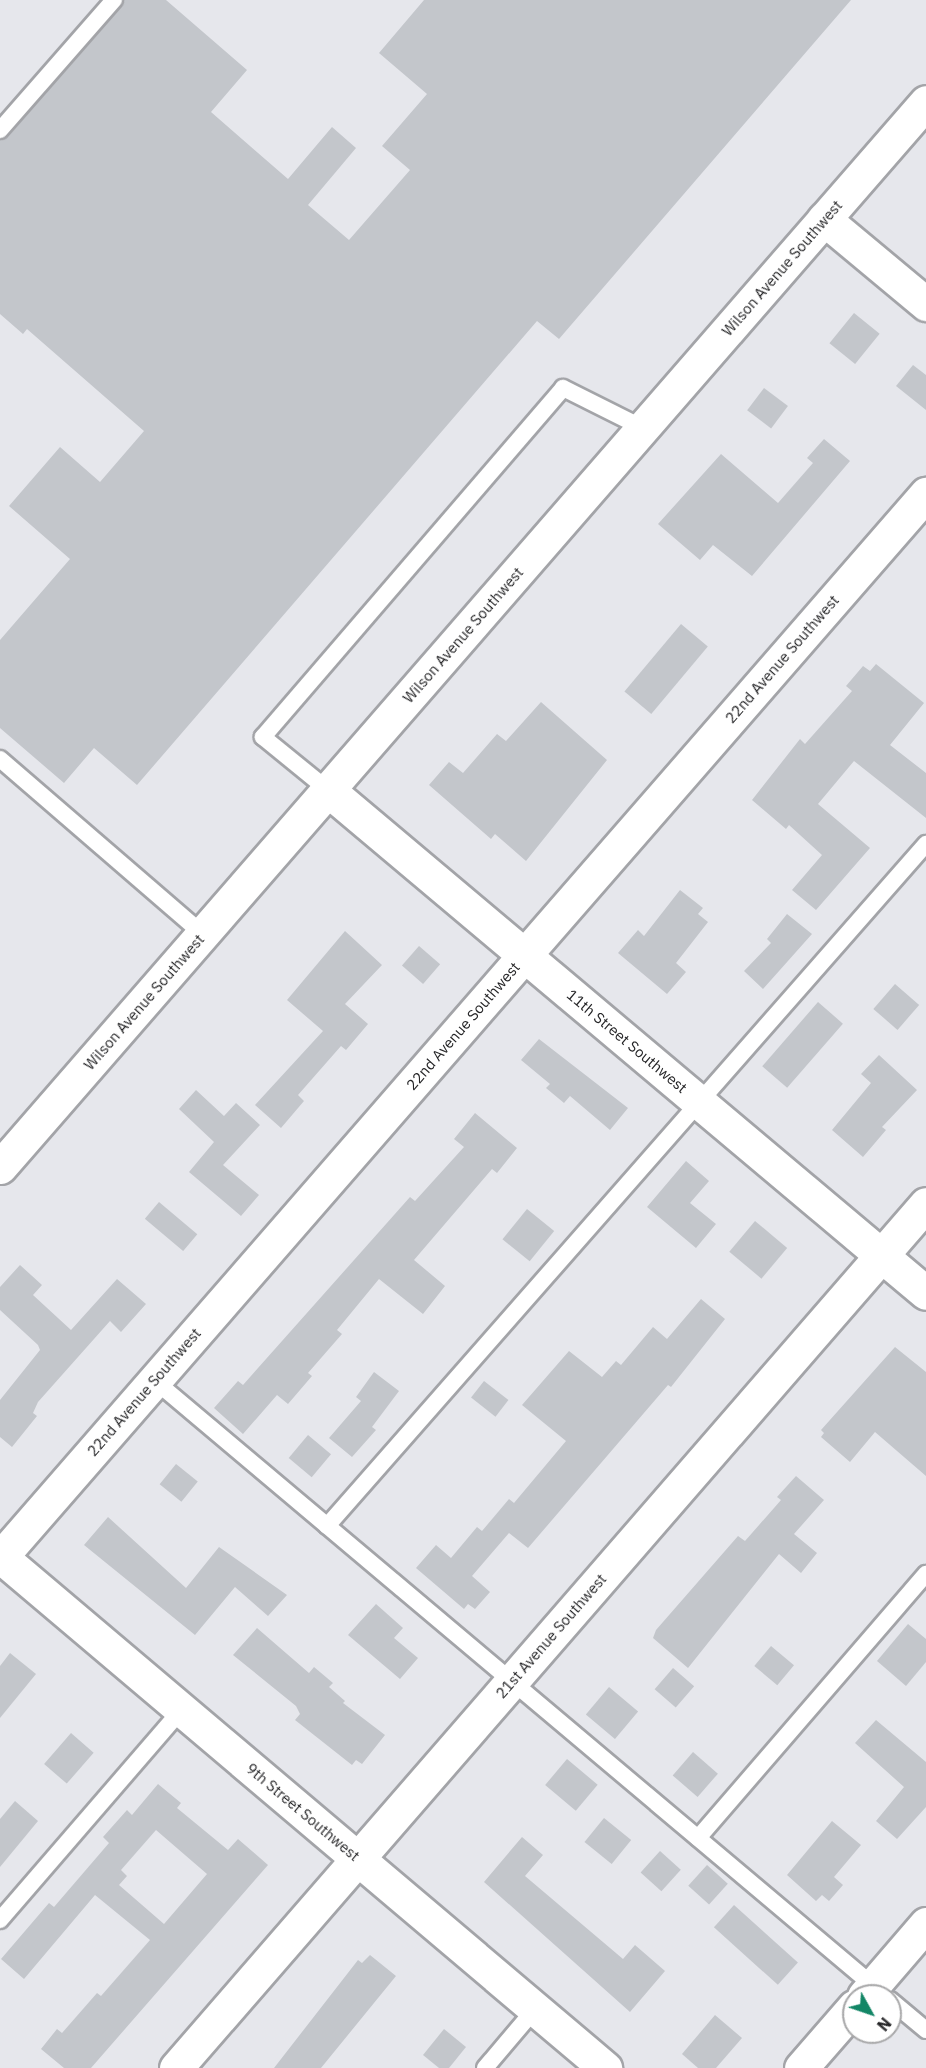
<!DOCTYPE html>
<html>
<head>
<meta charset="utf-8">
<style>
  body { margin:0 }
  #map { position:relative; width:926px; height:2068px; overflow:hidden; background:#e6e7ec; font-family:"IBM Plex Sans",sans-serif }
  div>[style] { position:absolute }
  .building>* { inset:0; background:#c3c6cb; transform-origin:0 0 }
  .roads { filter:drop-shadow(2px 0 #a3a4a8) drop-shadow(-2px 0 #a3a4a8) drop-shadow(0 2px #a3a4a8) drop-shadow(0 -2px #a3a4a8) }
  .service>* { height:16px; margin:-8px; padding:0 8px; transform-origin:8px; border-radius:8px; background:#fff }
  .minor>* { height:33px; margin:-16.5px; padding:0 16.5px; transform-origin:16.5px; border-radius:16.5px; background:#fff }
  .secondary>* { height:33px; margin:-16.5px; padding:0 16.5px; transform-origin:16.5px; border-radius:16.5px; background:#fff }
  span { translate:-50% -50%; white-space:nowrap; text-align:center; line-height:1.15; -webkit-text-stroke:4.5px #fff; paint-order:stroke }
  .street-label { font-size:15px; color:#252527 }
  .north { position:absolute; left:842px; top:1984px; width:60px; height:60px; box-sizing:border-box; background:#fff; border:2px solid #a8a8a9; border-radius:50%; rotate:130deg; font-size:16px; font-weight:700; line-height:24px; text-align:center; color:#252527 }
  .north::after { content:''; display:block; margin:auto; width:21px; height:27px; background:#138666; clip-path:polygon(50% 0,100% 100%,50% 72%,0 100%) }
</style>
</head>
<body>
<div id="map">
  <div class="building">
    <div style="clip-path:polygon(124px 0,166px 0,247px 70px,211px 112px,288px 179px,332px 127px,356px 148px,308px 205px,349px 240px,410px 170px,382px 146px,427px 94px,379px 53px,424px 0,851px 0,559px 339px,537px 321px,137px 785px,94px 748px,64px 783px,0 728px,0 640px,70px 559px,9px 506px,60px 447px,100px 482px,144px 431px,27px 329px,23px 334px,0 314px,0 140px,8px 137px)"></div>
    <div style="left:854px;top:313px;width:33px;height:39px;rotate:39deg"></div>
    <div style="clip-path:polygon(913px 365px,926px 375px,926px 410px,896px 386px)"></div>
    <div style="left:764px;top:388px;width:30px;height:28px;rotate:37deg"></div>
    <div style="clip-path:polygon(824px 439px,850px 461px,752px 576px,713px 545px,700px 560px,658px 524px,721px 454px,778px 503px,813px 463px,807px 458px)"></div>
    <div style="left:681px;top:624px;width:35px;height:88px;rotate:40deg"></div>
    <div style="clip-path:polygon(876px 664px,924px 703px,890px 745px,926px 773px,926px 818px,854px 761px,818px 804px,870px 848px,816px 910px,792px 890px,822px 855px,789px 825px,786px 829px,752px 800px,800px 739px,805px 744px,852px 691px,846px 686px,863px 666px,870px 671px)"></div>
    <div style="clip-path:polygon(541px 702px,607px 760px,526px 861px,495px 834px,491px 839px,429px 785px,449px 762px,463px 773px,497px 734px,506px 741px)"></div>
    <div style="clip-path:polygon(680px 890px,703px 908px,698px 914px,708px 922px,676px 963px,686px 972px,667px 994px,618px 953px,638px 930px,644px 936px)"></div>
    <div style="clip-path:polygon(787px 914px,812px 934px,763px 989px,744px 971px,771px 943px,767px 939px)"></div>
    <div style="clip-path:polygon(345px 931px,382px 965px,345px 1004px,368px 1024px,346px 1050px,341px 1046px,298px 1095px,304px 1101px,281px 1128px,255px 1105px,323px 1031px,287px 1000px)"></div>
    <div style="left:419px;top:946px;width:28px;height:26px;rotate:41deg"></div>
    <div style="left:895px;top:984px;width:32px;height:33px;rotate:41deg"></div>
    <div style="left:818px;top:1002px;width:33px;height:85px;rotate:41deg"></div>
    <div style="clip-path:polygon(539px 1039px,628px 1108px,610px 1130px,570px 1096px,564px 1103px,546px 1088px,550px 1084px,521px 1060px)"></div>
    <div style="clip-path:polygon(879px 1055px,917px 1090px,882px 1127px,886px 1130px,863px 1157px,832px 1130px,871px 1083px,861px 1074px)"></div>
    <div style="clip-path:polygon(196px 1090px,224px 1116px,236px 1103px,260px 1125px,223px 1165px,259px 1195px,241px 1216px,189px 1172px,214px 1142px,179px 1109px)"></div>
    <div style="clip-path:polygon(475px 1113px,517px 1148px,497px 1173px,492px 1169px,414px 1260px,445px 1286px,423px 1314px,379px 1279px,337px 1330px,342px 1334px,308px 1373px,312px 1376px,288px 1404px,277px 1395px,243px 1434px,214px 1408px,238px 1381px,243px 1385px,410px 1197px,415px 1201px,464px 1147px,454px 1139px)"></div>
    <div style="clip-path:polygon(686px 1161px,709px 1181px,690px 1203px,716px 1224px,696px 1248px,647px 1207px)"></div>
    <div style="left:159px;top:1202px;width:50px;height:22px;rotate:40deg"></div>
    <div style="left:527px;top:1209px;width:35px;height:39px;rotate:39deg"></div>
    <div style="left:755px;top:1221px;width:42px;height:40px;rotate:40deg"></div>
    <div style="clip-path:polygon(20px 1265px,42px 1285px,33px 1295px,71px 1330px,117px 1279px,146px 1304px,121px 1332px,110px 1321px,38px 1402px,33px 1413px,37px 1416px,12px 1447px,0 1437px,0 1400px,40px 1350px,38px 1345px,0 1310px,0 1287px)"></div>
    <div style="clip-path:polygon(701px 1299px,725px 1319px,671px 1387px,668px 1385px,528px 1548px,509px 1533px,472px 1576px,490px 1592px,475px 1609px,468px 1604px,464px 1609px,416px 1568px,436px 1545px,451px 1558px,477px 1527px,482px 1531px,509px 1499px,514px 1503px,566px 1441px,522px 1405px,569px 1351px,602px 1377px,616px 1361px,621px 1365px,653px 1327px,667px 1339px)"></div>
    <div style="clip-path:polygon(895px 1347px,926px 1372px,926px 1476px,875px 1432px,850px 1462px,821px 1437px,824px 1433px,821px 1430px)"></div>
    <div style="clip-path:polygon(374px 1372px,399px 1391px,372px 1427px,376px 1430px,352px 1457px,329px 1438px,361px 1401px,356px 1397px)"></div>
    <div style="left:484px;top:1381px;width:31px;height:21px;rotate:38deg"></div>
    <div style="left:308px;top:1435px;width:30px;height:30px;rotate:40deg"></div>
    <div style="left:176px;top:1464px;width:28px;height:26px;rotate:39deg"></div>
    <div style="clip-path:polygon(796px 1476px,824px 1500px,794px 1534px,817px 1553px,801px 1573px,779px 1554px,688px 1668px,653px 1638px,656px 1630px,738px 1536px,745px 1541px,781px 1500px,777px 1497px)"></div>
    <div style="clip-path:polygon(108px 1517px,186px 1588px,219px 1547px,287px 1595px,268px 1616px,235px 1587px,195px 1635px,84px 1545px)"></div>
    <div style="clip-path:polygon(376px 1604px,403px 1628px,394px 1638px,418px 1658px,400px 1679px,348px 1635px)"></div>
    <div style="clip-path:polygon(908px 1624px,926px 1639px,926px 1662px,906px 1686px,877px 1661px)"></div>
    <div style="clip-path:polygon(257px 1628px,309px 1673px,314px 1667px,333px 1683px,329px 1687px,345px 1701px,343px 1703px,385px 1735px,362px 1764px,356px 1760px,352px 1765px,295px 1720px,300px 1714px,296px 1706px,233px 1655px)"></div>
    <div style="left:771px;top:1646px;width:30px;height:26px;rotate:40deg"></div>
    <div style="clip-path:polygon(10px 1653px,36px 1674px,0 1718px,0 1666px)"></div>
    <div style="left:673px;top:1668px;width:28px;height:28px;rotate:41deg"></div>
    <div style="left:609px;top:1687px;width:38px;height:36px;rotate:40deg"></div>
    <div style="clip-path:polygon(876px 1720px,926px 1762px,926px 1807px,897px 1839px,876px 1821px,904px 1787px,855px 1743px)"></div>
    <div style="left:71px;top:1733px;width:30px;height:41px;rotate:41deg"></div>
    <div style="left:693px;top:1752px;width:33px;height:31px;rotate:41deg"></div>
    <div style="left:567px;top:1759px;width:40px;height:34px;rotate:40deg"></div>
    <div style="clip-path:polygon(evenodd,158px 1784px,181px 1803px,177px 1808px,228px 1850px,238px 1839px,268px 1865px,91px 2068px,64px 2068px,41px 2049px,57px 2029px,62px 2033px,97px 1993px,101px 1996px,150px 1940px,95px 1895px,24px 1979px,1px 1959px,49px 1903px,54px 1907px,109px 1843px,103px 1837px,127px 1810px,132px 1815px,158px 1784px,156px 1830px,207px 1874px,164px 1924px,119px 1885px,127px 1876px,121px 1870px,156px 1830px)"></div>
    <div style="clip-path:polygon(15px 1801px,38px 1821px,0 1867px,0 1819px)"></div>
    <div style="left:604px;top:1818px;width:35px;height:31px;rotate:39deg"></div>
    <div style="clip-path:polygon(832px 1821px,861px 1845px,834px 1877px,843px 1885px,829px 1901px,822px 1895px,816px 1901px,787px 1875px)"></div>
    <div style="clip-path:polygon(522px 1837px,543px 1855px,525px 1876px,623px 1959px,635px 1945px,665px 1971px,630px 2012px,484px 1882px)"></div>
    <div style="left:660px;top:1851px;width:28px;height:29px;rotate:42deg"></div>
    <div style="left:707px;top:1865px;width:28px;height:28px;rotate:42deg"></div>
    <div style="left:734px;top:1905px;width:86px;height:30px;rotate:42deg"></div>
    <div style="clip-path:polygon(370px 1955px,396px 1976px,321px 2068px,274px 2068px,358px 1960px,362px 1963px)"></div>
    <div style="clip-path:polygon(715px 2015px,742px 2038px,716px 2068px,698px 2068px,682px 2054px)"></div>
    <div style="clip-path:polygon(444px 2029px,466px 2047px,449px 2068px,439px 2068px,423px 2055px)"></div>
  </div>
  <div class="roads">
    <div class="service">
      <div style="left:0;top:130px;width:173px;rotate:-48.8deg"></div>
      <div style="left:0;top:759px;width:268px;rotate:40.8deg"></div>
      <div style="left:328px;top:790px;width:84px;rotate:-140.8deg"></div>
      <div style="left:263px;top:737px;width:460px;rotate:-49.3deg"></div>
      <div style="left:563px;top:388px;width:89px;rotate:26.6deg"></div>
      <div style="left:154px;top:1380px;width:944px;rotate:40.1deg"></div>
      <div style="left:327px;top:1526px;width:908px;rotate:-48.71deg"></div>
      <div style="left:698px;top:1838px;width:349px;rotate:-49.2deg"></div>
      <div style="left:0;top:1920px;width:277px;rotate:-49.2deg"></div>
      <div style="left:890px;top:2000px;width:47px;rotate:39.8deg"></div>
      <div style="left:485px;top:2068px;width:77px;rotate:-49.7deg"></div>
    </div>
    <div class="minor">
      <div style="left:824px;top:219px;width:133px;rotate:39.8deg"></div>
      <div style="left:328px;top:790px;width:781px;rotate:40.07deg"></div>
      <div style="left:0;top:1556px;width:793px;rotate:40.24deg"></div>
      <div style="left:0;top:1558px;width:1411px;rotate:-48.97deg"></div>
      <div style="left:864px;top:1996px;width:95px;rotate:-49.3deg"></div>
      <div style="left:176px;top:2068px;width:1144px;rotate:-49.04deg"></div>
      <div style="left:801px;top:2068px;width:81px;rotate:-49deg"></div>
    </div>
    <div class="secondary">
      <div style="left:0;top:1167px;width:1411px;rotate:-48.99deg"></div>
    </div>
  </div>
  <div class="street-label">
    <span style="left:782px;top:268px;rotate:-49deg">Wilson Avenue Southwest</span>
    <span style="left:463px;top:635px;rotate:-49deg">Wilson Avenue Southwest</span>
    <span style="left:782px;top:659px;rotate:-49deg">22nd Avenue Southwest</span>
    <span style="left:144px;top:1002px;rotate:-49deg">Wilson Avenue Southwest</span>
    <span style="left:463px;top:1026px;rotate:-49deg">22nd Avenue Southwest</span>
    <span style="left:627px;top:1041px;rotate:40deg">11th Street Southwest</span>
    <span style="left:144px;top:1392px;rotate:-49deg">22nd Avenue Southwest</span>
    <span style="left:551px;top:1636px;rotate:-49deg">21st Avenue Southwest</span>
    <span style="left:303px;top:1812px;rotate:40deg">9th Street Southwest</span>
  </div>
  <div class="north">N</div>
</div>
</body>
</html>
